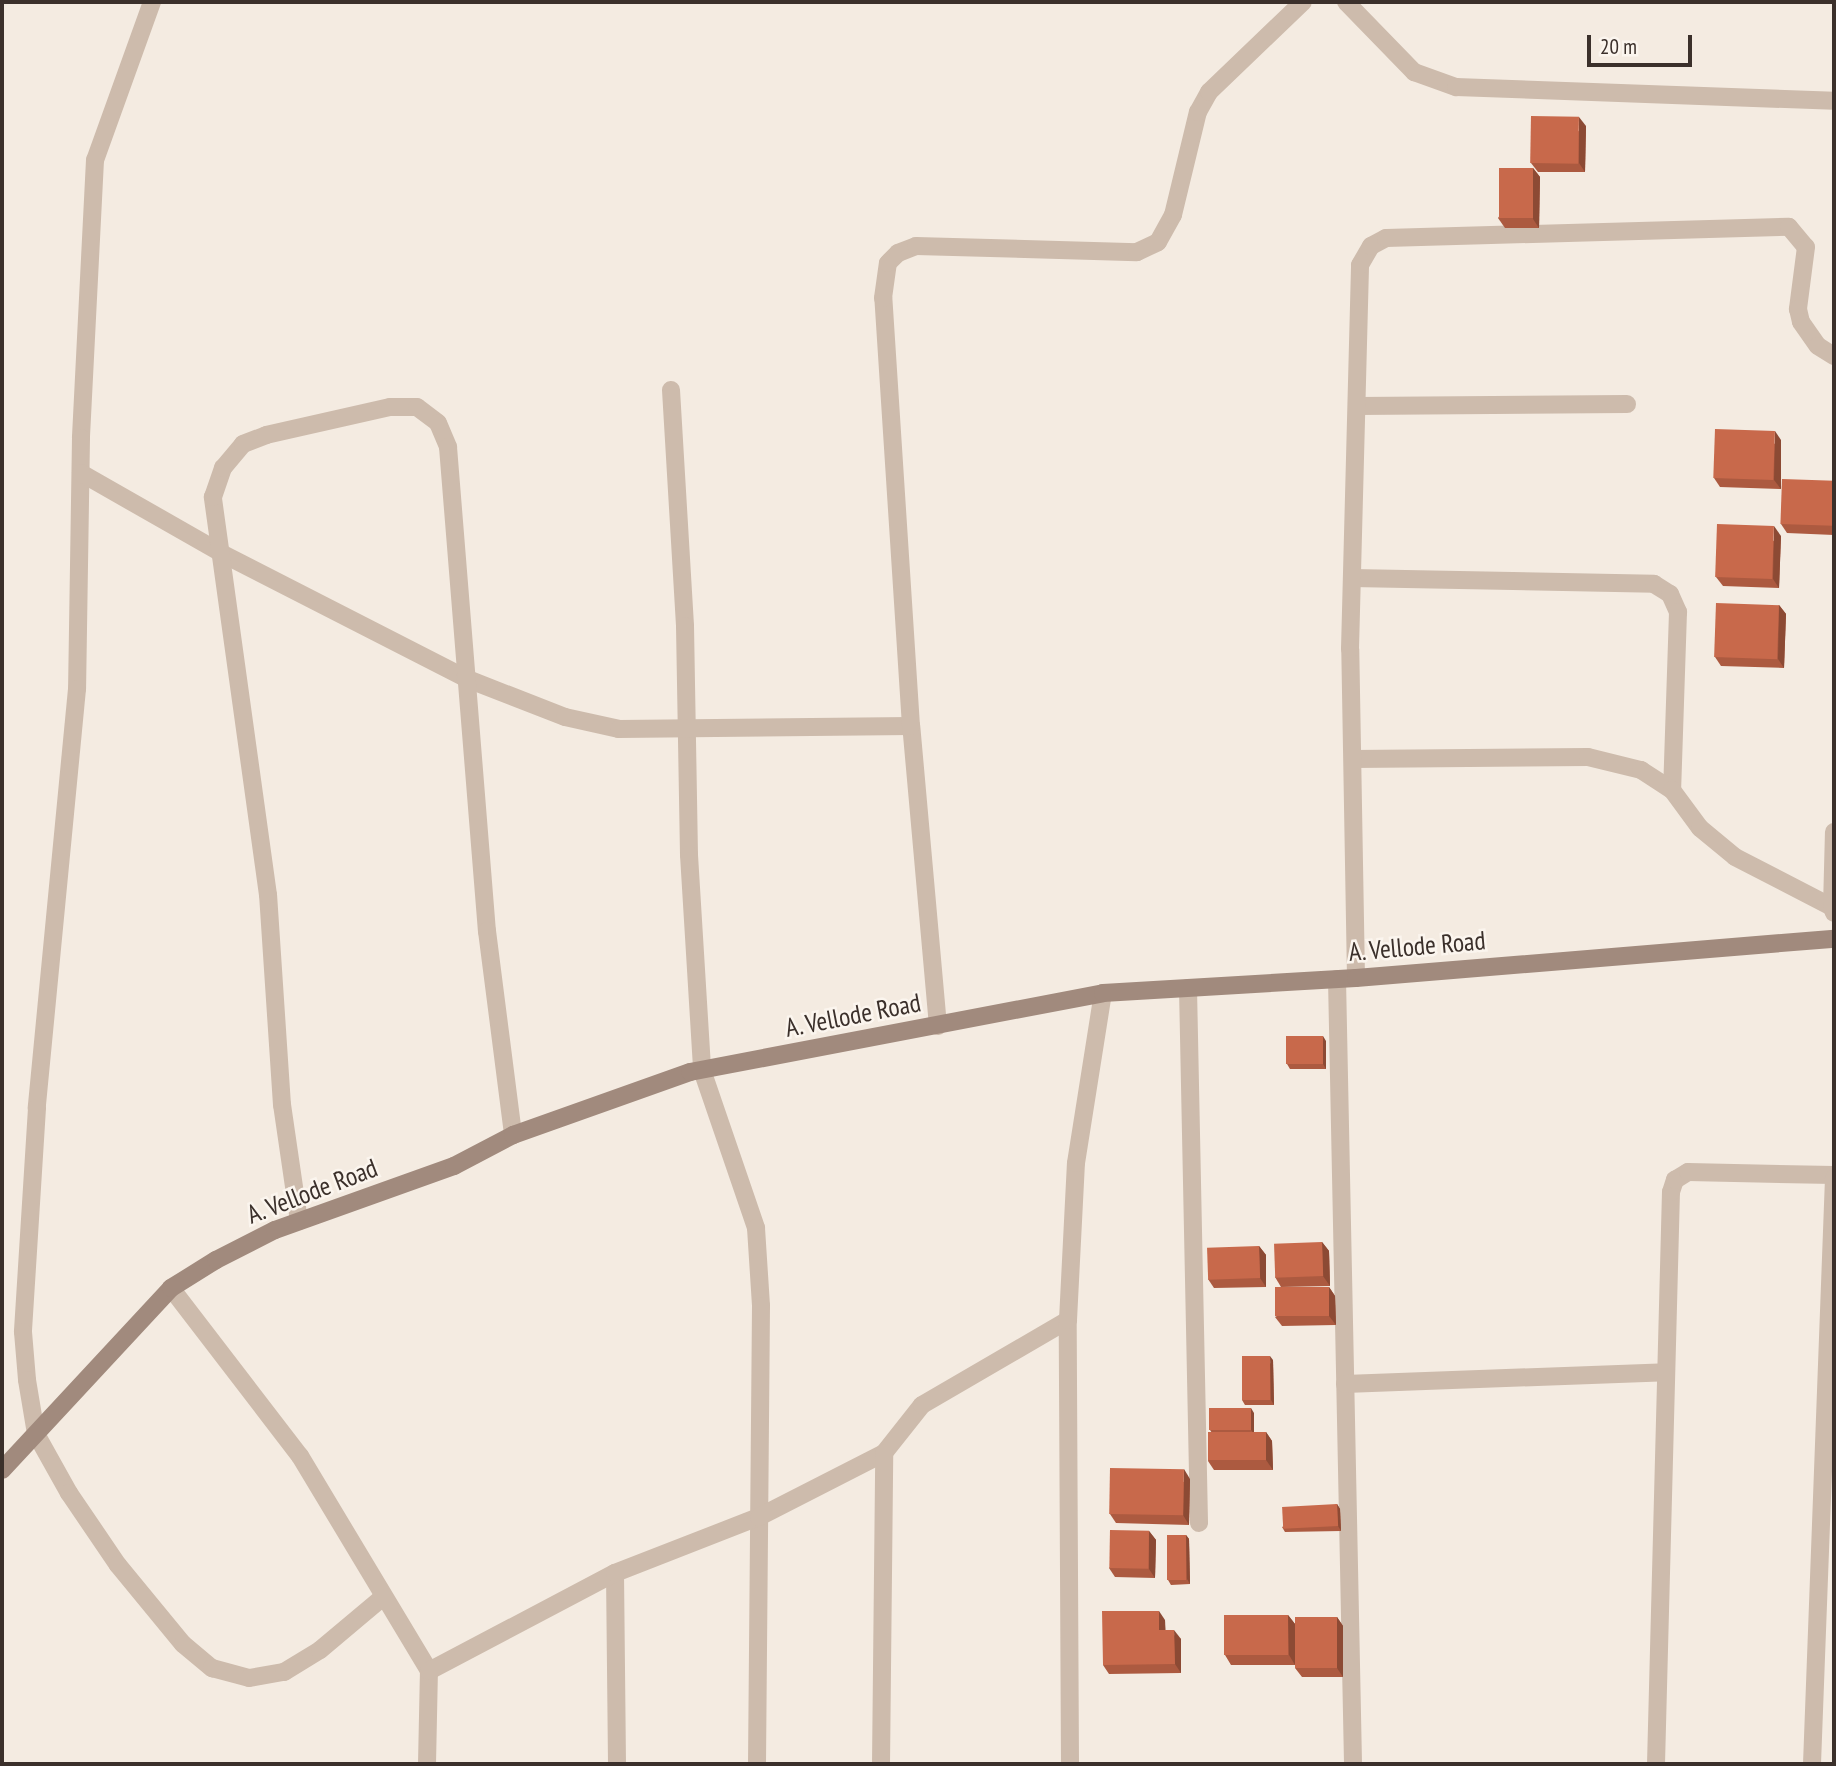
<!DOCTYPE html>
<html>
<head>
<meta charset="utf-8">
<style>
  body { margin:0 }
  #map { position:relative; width:1836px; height:1766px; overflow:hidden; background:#f4ebe1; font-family:"PT Sans Narrow",sans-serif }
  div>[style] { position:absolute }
  .minor>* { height:18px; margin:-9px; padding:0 9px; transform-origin:9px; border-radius:9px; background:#cdbbac }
  .secondary>* { height:18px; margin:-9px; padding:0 9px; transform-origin:9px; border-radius:9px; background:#a18a7d }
  .wall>* { inset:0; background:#ac5a40 }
  .shaded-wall>* { inset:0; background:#8c4a34 }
  .building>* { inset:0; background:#c8694b; transform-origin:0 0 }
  span { translate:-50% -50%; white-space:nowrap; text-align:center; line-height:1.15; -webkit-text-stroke:5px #fbf5ee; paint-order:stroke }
  .street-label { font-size:26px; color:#3b302b }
  .frame { position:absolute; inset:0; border:4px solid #3b302b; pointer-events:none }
  .scale { position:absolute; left:1587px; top:35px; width:105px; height:32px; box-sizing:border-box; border:4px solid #3b302b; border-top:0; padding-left:9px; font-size:21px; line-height:24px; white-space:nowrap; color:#3b302b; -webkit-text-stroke:5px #fbf5ee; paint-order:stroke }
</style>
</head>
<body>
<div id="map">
  <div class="minor">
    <div style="left:152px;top:2px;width:168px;rotate:109.8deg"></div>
    <div style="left:95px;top:160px;width:278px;rotate:92.9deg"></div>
    <div style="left:81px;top:438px;width:251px;rotate:90.9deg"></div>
    <div style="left:77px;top:689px;width:421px;rotate:95.5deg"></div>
    <div style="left:37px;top:1108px;width:224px;rotate:93.6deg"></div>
    <div style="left:23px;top:1332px;width:48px;rotate:85.2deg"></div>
    <div style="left:27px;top:1380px;width:55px;rotate:80.5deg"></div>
    <div style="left:36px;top:1434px;width:68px;rotate:60.8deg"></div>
    <div style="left:69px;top:1493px;width:87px;rotate:55.8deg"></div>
    <div style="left:118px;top:1565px;width:102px;rotate:50.6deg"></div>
    <div style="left:183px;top:1644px;width:38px;rotate:40deg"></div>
    <div style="left:212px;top:1668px;width:38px;rotate:15deg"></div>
    <div style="left:249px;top:1678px;width:36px;rotate:-10deg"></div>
    <div style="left:284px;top:1672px;width:42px;rotate:-31.4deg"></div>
    <div style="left:320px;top:1650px;width:81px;rotate:-40deg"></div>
    <div style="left:1346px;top:2px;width:98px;rotate:45.8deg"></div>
    <div style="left:1414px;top:72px;width:45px;rotate:19.7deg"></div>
    <div style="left:1456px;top:87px;width:378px;rotate:2.1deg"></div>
    <div style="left:671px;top:390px;width:236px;rotate:86.6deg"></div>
    <div style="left:685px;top:626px;width:229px;rotate:89deg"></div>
    <div style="left:689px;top:855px;width:215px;rotate:86.5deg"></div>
    <div style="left:702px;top:1070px;width:167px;rotate:71.1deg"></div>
    <div style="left:756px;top:1228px;width:78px;rotate:86.3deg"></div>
    <div style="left:761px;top:1306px;width:458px;rotate:90.5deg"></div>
    <div style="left:1357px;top:406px;width:270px;rotate:-0.4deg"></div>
    <div style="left:81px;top:473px;width:161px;rotate:29.7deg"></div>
    <div style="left:221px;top:553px;width:274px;rotate:27.1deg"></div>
    <div style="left:465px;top:678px;width:107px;rotate:21.3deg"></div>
    <div style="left:565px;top:717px;width:55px;rotate:12.5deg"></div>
    <div style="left:619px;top:729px;width:292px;rotate:-0.6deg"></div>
    <div style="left:1352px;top:578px;width:302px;rotate:1.1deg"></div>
    <div style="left:1654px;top:584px;width:19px;rotate:32deg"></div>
    <div style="left:1670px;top:594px;width:20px;rotate:66deg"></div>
    <div style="left:1678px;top:612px;width:178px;rotate:91.9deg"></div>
    <div style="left:1353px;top:759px;width:235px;rotate:-0.5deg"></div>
    <div style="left:1588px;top:757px;width:55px;rotate:13.8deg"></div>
    <div style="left:1641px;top:770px;width:37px;rotate:33deg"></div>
    <div style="left:1672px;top:790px;width:47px;rotate:53.6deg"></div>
    <div style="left:1700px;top:828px;width:45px;rotate:39.6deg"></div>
    <div style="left:1735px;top:857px;width:109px;rotate:27.3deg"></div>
    <div style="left:1832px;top:907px;width:6px;rotate:72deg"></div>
    <div style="left:1832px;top:907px;width:75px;rotate:-88.5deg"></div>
    <div style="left:1356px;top:978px;width:329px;rotate:-91deg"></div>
    <div style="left:1350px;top:649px;width:384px;rotate:-88.5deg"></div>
    <div style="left:1360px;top:265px;width:22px;rotate:-60deg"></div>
    <div style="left:1371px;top:246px;width:17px;rotate:-28deg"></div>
    <div style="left:1386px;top:238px;width:403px;rotate:-1.6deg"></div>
    <div style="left:1789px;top:227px;width:26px;rotate:50deg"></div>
    <div style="left:1806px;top:247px;width:63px;rotate:97.4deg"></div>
    <div style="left:1798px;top:309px;width:13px;rotate:77deg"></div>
    <div style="left:1801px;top:322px;width:29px;rotate:55deg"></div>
    <div style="left:1818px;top:346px;width:19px;rotate:32deg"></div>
    <div style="left:1337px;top:979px;width:785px;rotate:88.83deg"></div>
    <div style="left:1188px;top:988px;width:535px;rotate:88.82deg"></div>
    <div style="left:938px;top:1026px;width:301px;rotate:-95.1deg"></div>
    <div style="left:911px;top:726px;width:429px;rotate:-93.7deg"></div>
    <div style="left:883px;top:298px;width:35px;rotate:-82deg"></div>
    <div style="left:888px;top:263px;width:14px;rotate:-45deg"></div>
    <div style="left:898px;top:253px;width:19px;rotate:-21deg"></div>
    <div style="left:916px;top:246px;width:221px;rotate:1.6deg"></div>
    <div style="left:1137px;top:252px;width:23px;rotate:-25deg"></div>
    <div style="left:1158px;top:242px;width:31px;rotate:-61deg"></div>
    <div style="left:1173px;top:215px;width:106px;rotate:-76.4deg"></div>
    <div style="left:1198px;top:112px;width:23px;rotate:-61deg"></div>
    <div style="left:1209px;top:92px;width:130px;rotate:-43.8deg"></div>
    <div style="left:299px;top:1221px;width:117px;rotate:-98.3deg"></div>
    <div style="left:282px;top:1105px;width:210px;rotate:-93.8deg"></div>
    <div style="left:268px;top:895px;width:402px;rotate:-97.9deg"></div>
    <div style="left:213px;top:497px;width:31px;rotate:-71deg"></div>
    <div style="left:223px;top:468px;width:31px;rotate:-50deg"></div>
    <div style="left:243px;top:444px;width:25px;rotate:-21deg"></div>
    <div style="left:266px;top:435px;width:127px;rotate:-12.7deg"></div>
    <div style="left:390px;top:407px;width:27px"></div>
    <div style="left:417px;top:407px;width:26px;rotate:37deg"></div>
    <div style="left:438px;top:423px;width:26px;rotate:67deg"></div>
    <div style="left:448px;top:447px;width:486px;rotate:85.4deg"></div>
    <div style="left:487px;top:931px;width:206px;rotate:82.7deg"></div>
    <div style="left:171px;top:1288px;width:212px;rotate:52.5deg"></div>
    <div style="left:300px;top:1456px;width:251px;rotate:59deg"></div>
    <div style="left:1345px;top:1384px;width:321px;rotate:-2.1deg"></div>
    <div style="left:615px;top:1573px;width:191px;rotate:89.4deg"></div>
    <div style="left:427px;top:1764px;width:93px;rotate:-88.8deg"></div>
    <div style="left:429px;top:1671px;width:210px;rotate:-27.8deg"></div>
    <div style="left:615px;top:1573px;width:155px;rotate:-21.3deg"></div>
    <div style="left:759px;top:1517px;width:140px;rotate:-27.1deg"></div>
    <div style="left:884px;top:1453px;width:61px;rotate:-51.6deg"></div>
    <div style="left:922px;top:1405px;width:169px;rotate:-30.2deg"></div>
    <div style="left:881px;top:1764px;width:311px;rotate:-89.4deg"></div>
    <div style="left:1070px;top:1764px;width:444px;rotate:-90.3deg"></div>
    <div style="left:1068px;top:1320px;width:157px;rotate:-87.1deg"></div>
    <div style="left:1076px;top:1163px;width:172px;rotate:-81deg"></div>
    <div style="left:1656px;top:1764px;width:572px;rotate:-88.5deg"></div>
    <div style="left:1671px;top:1192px;width:13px;rotate:-72deg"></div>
    <div style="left:1675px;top:1180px;width:15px;rotate:-32deg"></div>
    <div style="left:1688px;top:1172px;width:146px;rotate:1.2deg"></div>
    <div style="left:1812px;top:1764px;width:586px;rotate:-87.85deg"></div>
  </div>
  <div class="secondary">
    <div style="left:2px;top:1470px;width:248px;rotate:-47.1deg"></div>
    <div style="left:171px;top:1288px;width:53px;rotate:-31.9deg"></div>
    <div style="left:216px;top:1260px;width:66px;rotate:-27deg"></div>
    <div style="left:275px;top:1230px;width:190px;rotate:-19.7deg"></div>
    <div style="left:454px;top:1166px;width:67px;rotate:-27.7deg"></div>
    <div style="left:513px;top:1135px;width:188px;rotate:-19.6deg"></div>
    <div style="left:690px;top:1072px;width:420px;rotate:-10.8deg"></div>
    <div style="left:1103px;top:993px;width:253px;rotate:-3.4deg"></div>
    <div style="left:1356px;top:978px;width:480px;rotate:-4.7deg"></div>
  </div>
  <div class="wall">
    <div style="clip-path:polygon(1586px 126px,1585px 172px,1538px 172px,1531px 163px)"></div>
    <div style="clip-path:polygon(1533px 168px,1540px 177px,1539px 228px,1505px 228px,1498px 218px)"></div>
    <div style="clip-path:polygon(1781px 440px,1781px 489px,1720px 487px,1714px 478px)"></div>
    <div style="clip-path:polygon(1834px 481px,1834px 535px,1787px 533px,1781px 524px)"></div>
    <div style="clip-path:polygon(1781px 536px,1779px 588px,1723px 586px,1716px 577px)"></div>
    <div style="clip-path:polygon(1779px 605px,1786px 614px,1784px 668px,1721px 666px,1715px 657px)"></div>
    <div style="clip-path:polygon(1326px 1041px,1326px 1069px,1290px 1069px,1287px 1064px)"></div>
    <div style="clip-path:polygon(1322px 1242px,1329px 1251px,1330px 1286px,1281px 1287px,1275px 1277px)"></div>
    <div style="clip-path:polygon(1259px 1246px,1266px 1255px,1266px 1287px,1214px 1288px,1208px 1279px)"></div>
    <div style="clip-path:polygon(1329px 1287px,1335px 1296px,1336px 1325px,1282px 1326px,1275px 1317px)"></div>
    <div style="clip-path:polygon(1273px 1360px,1274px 1405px,1245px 1405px,1242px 1400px)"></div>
    <div style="clip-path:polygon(1254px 1413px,1254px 1432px,1266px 1432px,1272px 1441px,1273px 1470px,1214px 1470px,1208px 1461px,1212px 1433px,1210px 1430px)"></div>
    <div style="clip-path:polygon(1190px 1479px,1189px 1525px,1116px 1523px,1110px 1514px)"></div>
    <div style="clip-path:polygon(1337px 1504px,1340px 1509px,1341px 1531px,1285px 1532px,1282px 1527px)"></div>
    <div style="clip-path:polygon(1149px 1531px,1156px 1540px,1155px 1578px,1115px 1577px,1109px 1568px)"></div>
    <div style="clip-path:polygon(1186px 1535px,1189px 1539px,1190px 1584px,1171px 1585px,1168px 1580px)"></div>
    <div style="clip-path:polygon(1288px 1615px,1295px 1624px,1337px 1617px,1343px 1626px,1343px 1677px,1302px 1677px,1295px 1668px,1295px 1665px,1231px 1665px,1225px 1655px)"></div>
    <div style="clip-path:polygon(1165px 1620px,1165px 1630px,1181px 1639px,1181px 1673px,1109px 1674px,1103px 1665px)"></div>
  </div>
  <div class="shaded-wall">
    <div style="clip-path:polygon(1579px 117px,1586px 126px,1585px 172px,1579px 163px)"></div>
    <div style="clip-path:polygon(1533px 168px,1540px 177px,1539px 228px,1533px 219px)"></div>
    <div style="clip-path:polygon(1775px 431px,1781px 440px,1781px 489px,1774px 480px)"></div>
    <div style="clip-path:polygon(1774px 526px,1781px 536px,1779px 588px,1773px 579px)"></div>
    <div style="clip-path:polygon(1779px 605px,1786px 614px,1784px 668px,1778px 659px)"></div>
    <div style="clip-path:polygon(1323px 1036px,1326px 1041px,1326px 1069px,1323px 1064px)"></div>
    <div style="clip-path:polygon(1322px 1242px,1329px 1251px,1330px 1286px,1323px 1276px)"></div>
    <div style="clip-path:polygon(1259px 1246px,1266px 1255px,1266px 1287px,1260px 1278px)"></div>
    <div style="clip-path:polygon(1329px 1287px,1335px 1296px,1336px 1325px,1329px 1316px)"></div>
    <div style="clip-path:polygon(1270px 1356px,1273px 1360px,1274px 1405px,1271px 1400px)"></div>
    <div style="clip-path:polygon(1251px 1408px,1254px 1413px,1254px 1434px,1251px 1430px)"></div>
    <div style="clip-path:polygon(1266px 1432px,1272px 1441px,1273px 1470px,1266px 1460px)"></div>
    <div style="clip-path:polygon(1184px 1469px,1190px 1479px,1189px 1525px,1183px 1515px)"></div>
    <div style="clip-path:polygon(1337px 1504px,1340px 1509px,1341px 1531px,1338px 1526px)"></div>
    <div style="clip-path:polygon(1149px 1531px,1156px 1540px,1155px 1578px,1149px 1569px)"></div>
    <div style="clip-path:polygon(1186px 1535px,1189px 1539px,1190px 1584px,1187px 1579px)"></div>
    <div style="clip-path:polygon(1159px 1611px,1165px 1620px,1166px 1639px,1159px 1630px)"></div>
    <div style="clip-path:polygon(1288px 1615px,1295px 1624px,1295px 1665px,1289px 1655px)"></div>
    <div style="clip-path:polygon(1337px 1617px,1343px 1626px,1343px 1677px,1337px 1668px)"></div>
    <div style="clip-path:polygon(1174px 1630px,1181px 1639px,1181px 1673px,1175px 1664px)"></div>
  </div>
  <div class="building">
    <div style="left:1531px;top:116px;width:48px;height:47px;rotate:1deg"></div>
    <div style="left:1499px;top:168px;width:34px;height:50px"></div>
    <div style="left:1715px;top:429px;width:60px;height:49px;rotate:2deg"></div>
    <div style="left:1782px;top:479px;width:52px;height:45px;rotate:2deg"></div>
    <div style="left:1717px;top:524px;width:57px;height:53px;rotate:2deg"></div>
    <div style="left:1716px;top:603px;width:63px;height:54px;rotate:2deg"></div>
    <div style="left:1323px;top:1036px;width:28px;height:37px;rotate:90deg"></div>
    <div style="left:1322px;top:1242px;width:34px;height:48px;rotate:88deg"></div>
    <div style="left:1259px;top:1246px;width:32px;height:52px;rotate:88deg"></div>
    <div style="left:1329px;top:1287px;width:29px;height:54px;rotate:90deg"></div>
    <div style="left:1242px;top:1356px;width:28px;height:44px"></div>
    <div style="left:1251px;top:1408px;width:22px;height:42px;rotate:90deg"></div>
    <div style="left:1266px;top:1432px;width:28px;height:58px;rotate:90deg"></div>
    <div style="left:1110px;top:1468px;width:74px;height:46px;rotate:1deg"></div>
    <div style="left:1337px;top:1504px;width:22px;height:55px;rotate:87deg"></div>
    <div style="left:1110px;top:1530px;width:39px;height:38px;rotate:1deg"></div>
    <div style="left:1167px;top:1535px;width:19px;height:45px"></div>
    <div style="clip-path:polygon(1102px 1611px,1159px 1611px,1159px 1630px,1174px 1630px,1175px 1664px,1103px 1665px)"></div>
    <div style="left:1224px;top:1615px;width:64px;height:40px"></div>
    <div style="left:1295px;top:1617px;width:42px;height:51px"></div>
  </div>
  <div class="street-label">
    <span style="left:1417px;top:946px;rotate:-5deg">A. Vellode Road</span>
    <span style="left:853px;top:1015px;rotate:-11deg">A. Vellode Road</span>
    <span style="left:312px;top:1191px;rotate:-21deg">A. Vellode Road</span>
  </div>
  <div class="frame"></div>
  <div class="scale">20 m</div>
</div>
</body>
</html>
